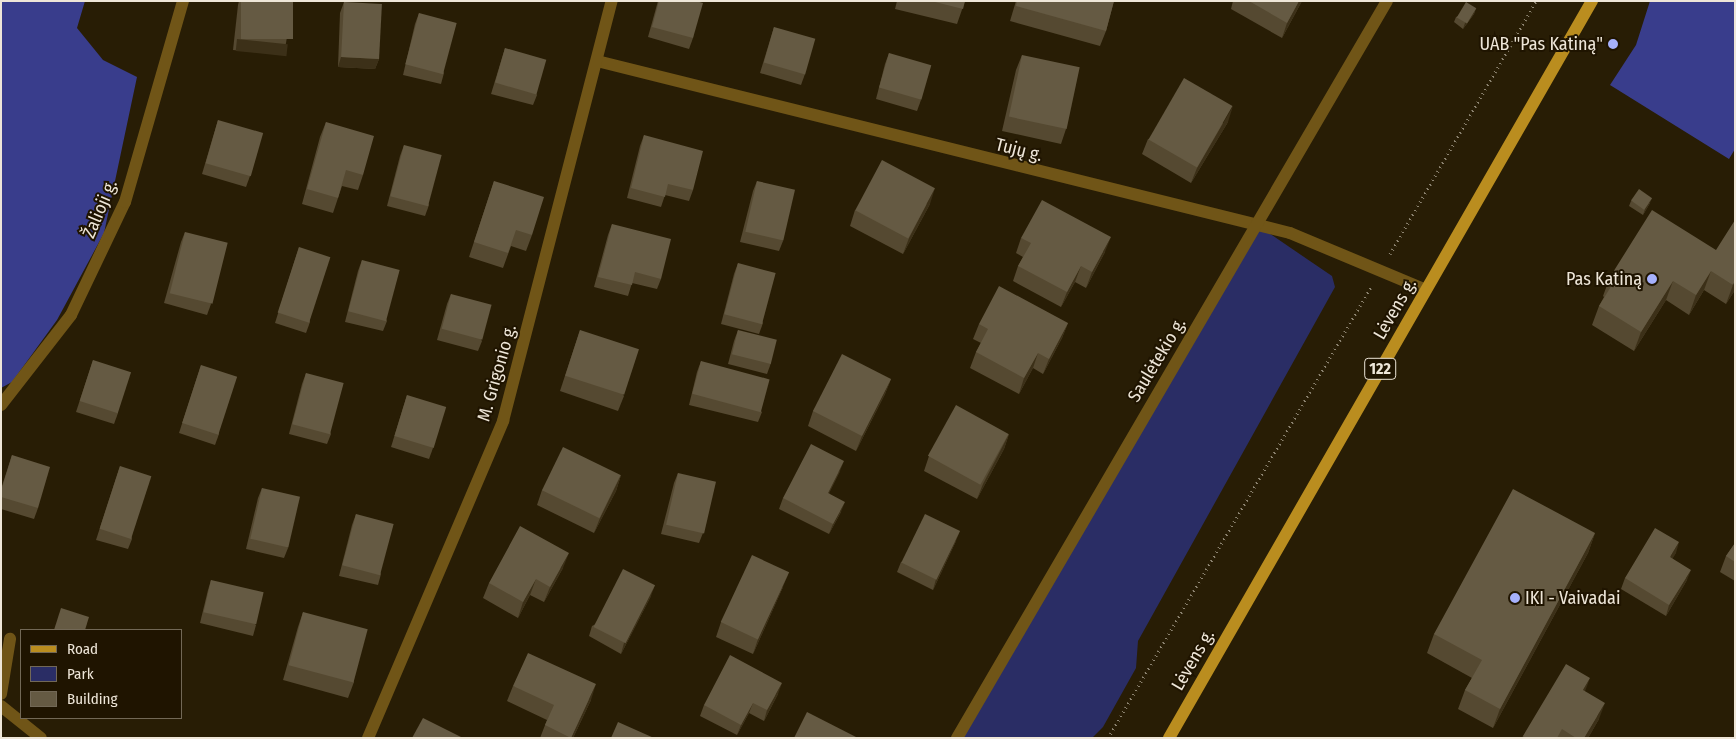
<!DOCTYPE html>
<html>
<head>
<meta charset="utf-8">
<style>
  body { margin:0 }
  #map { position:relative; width:1736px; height:739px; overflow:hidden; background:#281d05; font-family:"Fira Sans Condensed",sans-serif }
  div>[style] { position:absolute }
  .green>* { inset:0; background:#2a2d65 }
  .forest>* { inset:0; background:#393d8c }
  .path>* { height:3px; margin-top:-1.5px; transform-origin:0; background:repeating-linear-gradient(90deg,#8c8370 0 1px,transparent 0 5px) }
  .street>* { height:12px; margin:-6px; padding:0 6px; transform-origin:6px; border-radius:6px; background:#705517 }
  .primary>* { height:12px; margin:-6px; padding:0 6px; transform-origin:6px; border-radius:6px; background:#ba8d1f }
  .wall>* { inset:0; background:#554931 }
  .shaded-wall>* { inset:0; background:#3c3018; transform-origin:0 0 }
  .building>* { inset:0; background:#655a43; transform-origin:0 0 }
  .dots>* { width:14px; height:14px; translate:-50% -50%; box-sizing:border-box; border:2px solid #1f1400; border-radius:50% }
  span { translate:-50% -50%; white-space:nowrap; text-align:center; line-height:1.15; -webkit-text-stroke:4px #1f1400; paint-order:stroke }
  .shield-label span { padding:1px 4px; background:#1f1400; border:1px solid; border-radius:4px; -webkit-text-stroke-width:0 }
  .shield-label { font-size:16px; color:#eee6d8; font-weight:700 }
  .poi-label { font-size:18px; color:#eee6d8 }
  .right { translate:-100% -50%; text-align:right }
  .left { translate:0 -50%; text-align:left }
  .street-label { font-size:18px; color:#eee6d8 }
  .frame { position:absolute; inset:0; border:2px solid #eee6d8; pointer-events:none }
  .legend { position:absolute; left:20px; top:629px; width:162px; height:90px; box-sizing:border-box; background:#1f1400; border:1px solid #726856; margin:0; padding:6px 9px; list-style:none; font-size:15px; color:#eee6d8 }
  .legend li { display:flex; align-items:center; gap:10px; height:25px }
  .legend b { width:25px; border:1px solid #726856 }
</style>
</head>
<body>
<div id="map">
  <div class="green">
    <div style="clip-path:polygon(1257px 225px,1332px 276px,1335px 287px,1138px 641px,1136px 668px,1103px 727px,1092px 738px,958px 738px)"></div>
  </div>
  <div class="forest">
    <div style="clip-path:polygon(1px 1px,85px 1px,77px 28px,103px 60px,137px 77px,104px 233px,57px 320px,12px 382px,1px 388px)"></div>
    <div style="clip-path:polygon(1650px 1px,1735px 1px,1735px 149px,1729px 159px,1610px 85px,1636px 45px)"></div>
  </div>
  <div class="path">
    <div style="left:1390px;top:254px;width:292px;rotate:-60deg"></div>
    <div style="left:1108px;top:738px;width:522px;rotate:-59.75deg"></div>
  </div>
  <div class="street">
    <div style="left:597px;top:61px;width:714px;rotate:13.94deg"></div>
    <div style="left:1290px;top:233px;width:147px;rotate:22.7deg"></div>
    <div style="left:1px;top:405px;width:114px;rotate:-52.1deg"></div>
    <div style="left:71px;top:315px;width:125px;rotate:-64.5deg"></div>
    <div style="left:125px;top:202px;width:209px;rotate:-73.9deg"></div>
    <div style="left:1px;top:694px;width:56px;rotate:-80.7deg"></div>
    <div style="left:1px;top:706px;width:51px;rotate:38.7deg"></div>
    <div style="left:368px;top:738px;width:345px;rotate:-66.9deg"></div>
    <div style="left:503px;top:421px;width:434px;rotate:-75.5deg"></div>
    <div style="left:957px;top:738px;width:853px;rotate:-59.74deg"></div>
  </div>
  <div class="primary">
    <div style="left:1169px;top:738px;width:850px;rotate:-60.15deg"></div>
  </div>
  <div class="wall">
    <div style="clip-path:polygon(239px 1px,293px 1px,284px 55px,233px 50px,238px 5px)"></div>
    <div style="clip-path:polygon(658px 1px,696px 1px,693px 38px,689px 49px,648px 37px)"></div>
    <div style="clip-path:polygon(897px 1px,965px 1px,957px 24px,895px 9px)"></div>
    <div style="clip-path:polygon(1016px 1px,1114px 1px,1106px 31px,1100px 46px,1010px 21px)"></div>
    <div style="clip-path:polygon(1233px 1px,1302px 1px,1282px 38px,1231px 9px)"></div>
    <div style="clip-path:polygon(344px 2px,379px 59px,375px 69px,338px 67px,340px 13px)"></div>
    <div style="clip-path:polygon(1476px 8px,1474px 14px,1463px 29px,1454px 22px,1456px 17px)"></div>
    <div style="clip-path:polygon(419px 13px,444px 73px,441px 84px,403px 75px,415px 24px)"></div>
    <div style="clip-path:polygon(774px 27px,805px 74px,801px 85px,760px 73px)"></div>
    <div style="clip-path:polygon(505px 48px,537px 95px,533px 105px,491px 94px)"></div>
    <div style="clip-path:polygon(889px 53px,921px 100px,917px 111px,876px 99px,885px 64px)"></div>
    <div style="clip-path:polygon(1022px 55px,1066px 129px,1061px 144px,1002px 131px,1016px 70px)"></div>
    <div style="clip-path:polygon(218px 120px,250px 176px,246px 187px,202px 174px)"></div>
    <div style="clip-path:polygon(326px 122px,363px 175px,358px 190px,342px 186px,333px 213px,302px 204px,320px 137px)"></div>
    <div style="clip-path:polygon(1228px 122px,1191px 183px,1142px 154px,1148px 139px)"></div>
    <div style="clip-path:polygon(644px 135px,693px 190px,689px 201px,665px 195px,661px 207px,627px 198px,640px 146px)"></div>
    <div style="clip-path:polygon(404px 145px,429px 205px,425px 216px,387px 206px,400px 156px)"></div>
    <div style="clip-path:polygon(494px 181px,532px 235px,526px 251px,511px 246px,503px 268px,469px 257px)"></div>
    <div style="clip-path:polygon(757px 181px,783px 241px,779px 251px,740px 242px,753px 191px)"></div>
    <div style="clip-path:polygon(1631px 201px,1650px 203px,1643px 215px,1629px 206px)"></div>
    <div style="clip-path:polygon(930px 204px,903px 254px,850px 226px,855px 210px)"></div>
    <div style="clip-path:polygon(612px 224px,661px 279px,657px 289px,632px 283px,628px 296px,594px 287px,608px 235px)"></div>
    <div style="clip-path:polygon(185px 232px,211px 304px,207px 315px,164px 303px,181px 242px)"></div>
    <div style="clip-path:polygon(1021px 238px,1105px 252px,1086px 288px,1075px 282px,1061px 307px,1013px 281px,1018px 266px,1023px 257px,1016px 253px)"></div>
    <div style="clip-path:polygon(299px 247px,310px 322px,306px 333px,275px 323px)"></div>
    <div style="clip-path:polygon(1716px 250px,1735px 290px,1726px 304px,1704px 290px,1689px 315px,1666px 300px,1634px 351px,1592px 325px,1599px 306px,1604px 297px,1603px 296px,1610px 277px)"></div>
    <div style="clip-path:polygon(362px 260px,387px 321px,383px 331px,345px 322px,358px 271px)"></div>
    <div style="clip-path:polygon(738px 263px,763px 323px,759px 334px,721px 324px,734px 274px)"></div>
    <div style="clip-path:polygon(451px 294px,482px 341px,478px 351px,437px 340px,447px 304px)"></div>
    <div style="clip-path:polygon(1068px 323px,1062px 338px,1043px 374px,1033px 368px,1019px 394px,970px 368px,976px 352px,981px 343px,973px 339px,979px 324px)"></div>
    <div style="clip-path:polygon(580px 330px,624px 396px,618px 411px,560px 391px)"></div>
    <div style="clip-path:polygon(738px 330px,771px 363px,767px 374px,728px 364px,734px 341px)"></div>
    <div style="clip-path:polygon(93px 360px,118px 413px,114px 424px,76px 412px)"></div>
    <div style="clip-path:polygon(701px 361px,762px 412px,758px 422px,689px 405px,697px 372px)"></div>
    <div style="clip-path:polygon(201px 365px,219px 434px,215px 445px,179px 433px)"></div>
    <div style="clip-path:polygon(306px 373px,331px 434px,327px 444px,289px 434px,302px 384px)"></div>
    <div style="clip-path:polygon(891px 379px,885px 394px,856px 451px,808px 426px,813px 411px)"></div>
    <div style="clip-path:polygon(407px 395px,433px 448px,429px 459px,391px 447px)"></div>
    <div style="clip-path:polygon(1009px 434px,1004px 449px,977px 499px,924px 471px,929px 456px)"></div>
    <div style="clip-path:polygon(12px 455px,38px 508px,34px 519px,1px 509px,1px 489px)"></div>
    <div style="clip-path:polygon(120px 466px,132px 539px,128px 549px,96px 540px)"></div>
    <div style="clip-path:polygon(840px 471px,829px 493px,841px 512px,829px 534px,779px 509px,783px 498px)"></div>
    <div style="clip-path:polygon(678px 473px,703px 533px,699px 543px,661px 534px,674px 483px)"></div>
    <div style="clip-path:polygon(621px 475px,616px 491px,594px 533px,537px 505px,542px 490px)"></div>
    <div style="clip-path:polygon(262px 488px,288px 548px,284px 558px,246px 549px,258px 498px)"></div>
    <div style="clip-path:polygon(356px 514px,381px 574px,378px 585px,339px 576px,352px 525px)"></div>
    <div style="clip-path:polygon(1595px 533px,1588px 553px,1493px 728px,1458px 709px,1465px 690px,1472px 678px,1427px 653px,1434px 634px)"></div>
    <div style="clip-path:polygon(956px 541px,933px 590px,897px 572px,901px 562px)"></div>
    <div style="clip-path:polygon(1735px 543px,1735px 581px,1720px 572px,1726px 556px)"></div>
    <div style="clip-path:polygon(1676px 553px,1672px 558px,1687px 580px,1666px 616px,1621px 589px,1625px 578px)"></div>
    <div style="clip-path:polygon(563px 568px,544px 602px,530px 595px,518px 618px,483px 598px,489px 583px)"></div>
    <div style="clip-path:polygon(211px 580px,256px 625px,253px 636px,200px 623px,208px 590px)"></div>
    <div style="clip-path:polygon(783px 587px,753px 654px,716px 637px,721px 622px)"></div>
    <div style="clip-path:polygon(651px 596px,621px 654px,589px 636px,592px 626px)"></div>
    <div style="clip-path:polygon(303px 612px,354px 682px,348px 698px,283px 680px,298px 627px)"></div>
    <div style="clip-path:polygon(513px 686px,591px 700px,573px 738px,540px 738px,547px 720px,507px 701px)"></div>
    <div style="clip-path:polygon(1585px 692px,1599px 719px,1588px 738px,1522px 738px,1523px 736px)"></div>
    <div style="clip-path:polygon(778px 694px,764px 721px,749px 713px,737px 735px,700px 716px,704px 705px)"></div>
  </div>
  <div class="shaded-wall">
    <div style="clip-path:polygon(1299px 1px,1302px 1px,1282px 38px,1287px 23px)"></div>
    <div style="clip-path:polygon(1476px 8px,1474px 14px,1463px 29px,1465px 23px)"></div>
    <div style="left:237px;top:39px;width:51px;height:12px;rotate:6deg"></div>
    <div style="clip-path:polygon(341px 57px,379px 59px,375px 69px,338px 67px)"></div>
    <div style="clip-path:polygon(1233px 106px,1228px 122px,1191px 183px,1197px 168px)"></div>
    <div style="clip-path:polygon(935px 188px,930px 204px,903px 254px,909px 238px)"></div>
    <div style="clip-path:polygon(1652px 198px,1650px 203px,1643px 215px,1645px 209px)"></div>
    <div style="clip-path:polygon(1111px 237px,1105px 252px,1086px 288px,1092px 272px)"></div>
    <div style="clip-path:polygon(1081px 266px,1075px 282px,1061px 307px,1067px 292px)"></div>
    <div style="clip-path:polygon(1711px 271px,1704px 290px,1689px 315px,1696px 295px)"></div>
    <div style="clip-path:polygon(1673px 281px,1666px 300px,1634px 351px,1641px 332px)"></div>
    <div style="clip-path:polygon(1735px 281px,1735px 290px,1726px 304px,1733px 285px)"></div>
    <div style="clip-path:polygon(1068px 323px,1062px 338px,1043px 374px,1049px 359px)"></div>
    <div style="clip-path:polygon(1038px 353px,1033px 368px,1019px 394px,1024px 378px)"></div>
    <div style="clip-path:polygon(891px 379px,885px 394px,856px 451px,862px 436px)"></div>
    <div style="clip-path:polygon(1009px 434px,1004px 449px,977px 499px,983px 484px)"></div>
    <div style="clip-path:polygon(844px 461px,840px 471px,824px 503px,828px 493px)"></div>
    <div style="clip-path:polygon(621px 475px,616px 491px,594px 533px,600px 518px)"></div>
    <div style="clip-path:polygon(845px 502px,841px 512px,829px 534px,833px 524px)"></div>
    <div style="clip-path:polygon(960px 531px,956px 541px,933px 590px,936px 579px)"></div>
    <div style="clip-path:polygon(1595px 533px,1588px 553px,1493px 728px,1500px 709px)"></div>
    <div style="clip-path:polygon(1679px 542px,1676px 553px,1667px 568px,1670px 557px)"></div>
    <div style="clip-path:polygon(569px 553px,563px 568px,544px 602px,550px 587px)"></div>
    <div style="clip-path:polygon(1691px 570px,1687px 580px,1666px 616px,1669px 605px)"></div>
    <div style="clip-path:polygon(789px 572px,783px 587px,753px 654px,758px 639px)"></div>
    <div style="clip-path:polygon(536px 579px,530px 595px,518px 618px,523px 602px)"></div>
    <div style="clip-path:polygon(655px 585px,651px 596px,621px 654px,624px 643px)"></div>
    <div style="clip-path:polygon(1590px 678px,1584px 694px,1583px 690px)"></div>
    <div style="clip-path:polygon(782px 683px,778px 694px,764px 721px,767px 710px)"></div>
    <div style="clip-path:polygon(596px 684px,591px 700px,573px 738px,571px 738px)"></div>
    <div style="clip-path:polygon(753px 703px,749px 713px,737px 735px,741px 725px)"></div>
    <div style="clip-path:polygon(1605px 703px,1599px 719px,1588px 738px,1584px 738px)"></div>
  </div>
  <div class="building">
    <div style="left:241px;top:1px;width:52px;height:38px"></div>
    <div style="clip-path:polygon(659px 1px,696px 1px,703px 3px,693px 38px,652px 27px)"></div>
    <div style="clip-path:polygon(931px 1px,965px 1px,963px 9px)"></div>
    <div style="clip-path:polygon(1017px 1px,1114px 1px,1106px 31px,1016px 6px)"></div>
    <div style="clip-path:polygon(1249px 1px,1299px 1px,1287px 23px)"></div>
    <div style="left:344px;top:2px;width:38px;height:55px;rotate:3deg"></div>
    <div style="left:1466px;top:2px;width:12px;height:18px;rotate:31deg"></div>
    <div style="left:419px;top:13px;width:39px;height:53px;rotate:15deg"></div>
    <div style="left:774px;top:27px;width:43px;height:37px;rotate:16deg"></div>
    <div style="left:505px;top:48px;width:43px;height:36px;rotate:16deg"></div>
    <div style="left:889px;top:53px;width:44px;height:36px;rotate:16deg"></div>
    <div style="left:1022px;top:55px;width:59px;height:63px;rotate:12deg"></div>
    <div style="left:1184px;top:78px;width:56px;height:71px;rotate:30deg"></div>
    <div style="left:218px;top:120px;width:47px;height:45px;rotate:16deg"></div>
    <div style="clip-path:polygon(326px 122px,374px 136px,363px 175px,346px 170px,338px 198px,307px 189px)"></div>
    <div style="clip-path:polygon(644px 135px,703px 151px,693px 190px,668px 184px,665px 197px,631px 188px)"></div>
    <div style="left:404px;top:145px;width:39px;height:53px;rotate:15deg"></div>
    <div style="left:882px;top:160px;width:60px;height:57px;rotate:28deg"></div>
    <div style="clip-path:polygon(494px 181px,544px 197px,532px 235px,516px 230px,508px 253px,474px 242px)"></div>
    <div style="left:757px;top:181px;width:39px;height:52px;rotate:13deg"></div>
    <div style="left:1639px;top:189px;width:16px;height:14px;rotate:35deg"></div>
    <div style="clip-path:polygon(1042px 200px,1111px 237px,1092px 272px,1081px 266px,1067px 292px,1018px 266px,1031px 243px,1021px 238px)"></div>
    <div style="clip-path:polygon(1652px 210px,1716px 250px,1735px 220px,1735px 281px,1733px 285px,1711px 271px,1696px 295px,1673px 281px,1641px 332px,1599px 306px,1615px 280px,1610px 277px)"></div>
    <div style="clip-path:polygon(612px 224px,671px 239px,661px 279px,635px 272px,632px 285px,598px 277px)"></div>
    <div style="left:185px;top:232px;width:44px;height:63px;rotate:14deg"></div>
    <div style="left:299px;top:247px;width:33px;height:69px;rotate:18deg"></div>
    <div style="left:362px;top:260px;width:39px;height:53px;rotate:15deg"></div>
    <div style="left:738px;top:263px;width:39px;height:53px;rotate:15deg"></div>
    <div style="clip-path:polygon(999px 286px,1068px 323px,1049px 359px,1038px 353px,1024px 378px,976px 352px,988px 329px,979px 324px)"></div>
    <div style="left:451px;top:294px;width:42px;height:36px;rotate:15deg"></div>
    <div style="left:580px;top:330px;width:62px;height:48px;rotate:18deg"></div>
    <div style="left:738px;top:330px;width:40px;height:25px;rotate:14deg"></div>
    <div style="left:842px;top:354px;width:55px;height:64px;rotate:27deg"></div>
    <div style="left:93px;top:360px;width:40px;height:43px;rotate:18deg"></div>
    <div style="left:701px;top:361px;width:71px;height:34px;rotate:15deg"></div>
    <div style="left:201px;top:365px;width:38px;height:61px;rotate:18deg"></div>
    <div style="left:306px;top:373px;width:39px;height:53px;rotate:15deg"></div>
    <div style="left:407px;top:395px;width:41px;height:43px;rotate:17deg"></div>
    <div style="left:956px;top:405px;width:60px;height:58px;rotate:29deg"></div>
    <div style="clip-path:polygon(811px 444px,844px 461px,828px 493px,845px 502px,833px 524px,783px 498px)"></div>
    <div style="left:563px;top:447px;width:64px;height:48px;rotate:26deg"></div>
    <div style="clip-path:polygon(12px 455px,50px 467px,38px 508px,1px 497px,1px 491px)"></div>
    <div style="left:120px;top:466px;width:33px;height:66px;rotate:18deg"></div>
    <div style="left:678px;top:473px;width:39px;height:53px;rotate:13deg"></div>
    <div style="left:262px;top:488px;width:39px;height:52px;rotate:13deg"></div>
    <div style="clip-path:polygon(1513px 489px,1595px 533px,1500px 709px,1465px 690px,1482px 660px,1434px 634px)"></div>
    <div style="left:356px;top:514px;width:39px;height:53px;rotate:15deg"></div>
    <div style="left:925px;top:514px;width:39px;height:54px;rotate:26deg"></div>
    <div style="clip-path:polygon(520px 526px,569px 553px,550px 587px,536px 579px,523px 602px,489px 583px)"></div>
    <div style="clip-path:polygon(1655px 528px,1679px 542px,1670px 557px,1691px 570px,1669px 605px,1625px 578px)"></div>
    <div style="clip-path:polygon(1735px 543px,1735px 562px,1726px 556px)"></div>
    <div style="left:752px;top:555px;width:41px;height:74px;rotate:25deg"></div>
    <div style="left:623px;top:569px;width:36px;height:65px;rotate:27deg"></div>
    <div style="left:211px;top:580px;width:54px;height:33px;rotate:13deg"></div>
    <div style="clip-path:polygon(61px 608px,89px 617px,85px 630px,54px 630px)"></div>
    <div style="left:303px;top:612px;width:67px;height:55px;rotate:15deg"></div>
    <div style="clip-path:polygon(528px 653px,596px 684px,571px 738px,545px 725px,554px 705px,513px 686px)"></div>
    <div style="clip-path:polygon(730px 655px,782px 683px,767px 710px,753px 703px,741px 725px,704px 705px)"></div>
    <div style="clip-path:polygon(1566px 664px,1590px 678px,1583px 690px,1605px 703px,1584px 738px,1576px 738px,1562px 729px,1557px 738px,1526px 738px,1523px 736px)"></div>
    <div style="clip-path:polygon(807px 712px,858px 738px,794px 738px)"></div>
    <div style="clip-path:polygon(423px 718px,463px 738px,412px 738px)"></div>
    <div style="clip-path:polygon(618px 722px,654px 738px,611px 738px)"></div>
  </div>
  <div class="dots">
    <div style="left:1613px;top:44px;background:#a6b1fc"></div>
    <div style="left:1652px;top:279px;background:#a6b1fc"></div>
    <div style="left:1515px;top:598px;background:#a6b1fc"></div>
  </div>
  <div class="shield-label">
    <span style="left:1380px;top:369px">122</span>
  </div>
  <div class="poi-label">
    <span class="right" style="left:1603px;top:44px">UAB "Pas Katiną"</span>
    <span class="right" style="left:1642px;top:279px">Pas Katiną</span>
    <span class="left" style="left:1525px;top:598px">IKI - Vaivadai</span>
  </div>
  <div class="street-label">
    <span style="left:1019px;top:150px;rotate:14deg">Tujų g.</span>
    <span style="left:100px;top:209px;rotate:-67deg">Žalioji g.</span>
    <span style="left:1395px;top:309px;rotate:-60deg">Lėvens g.</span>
    <span style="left:1157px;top:360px;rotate:-59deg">Saulėtekio g.</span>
    <span style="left:497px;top:373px;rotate:-74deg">M. Grigonio g.</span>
    <span style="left:1193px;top:660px;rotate:-60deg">Lėvens g.</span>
  </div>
  <div class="frame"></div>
  <ul class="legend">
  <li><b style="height:6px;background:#ba8d1f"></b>Road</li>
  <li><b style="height:14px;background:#2a2d65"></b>Park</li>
  <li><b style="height:14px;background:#655a43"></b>Building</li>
  </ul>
</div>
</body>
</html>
